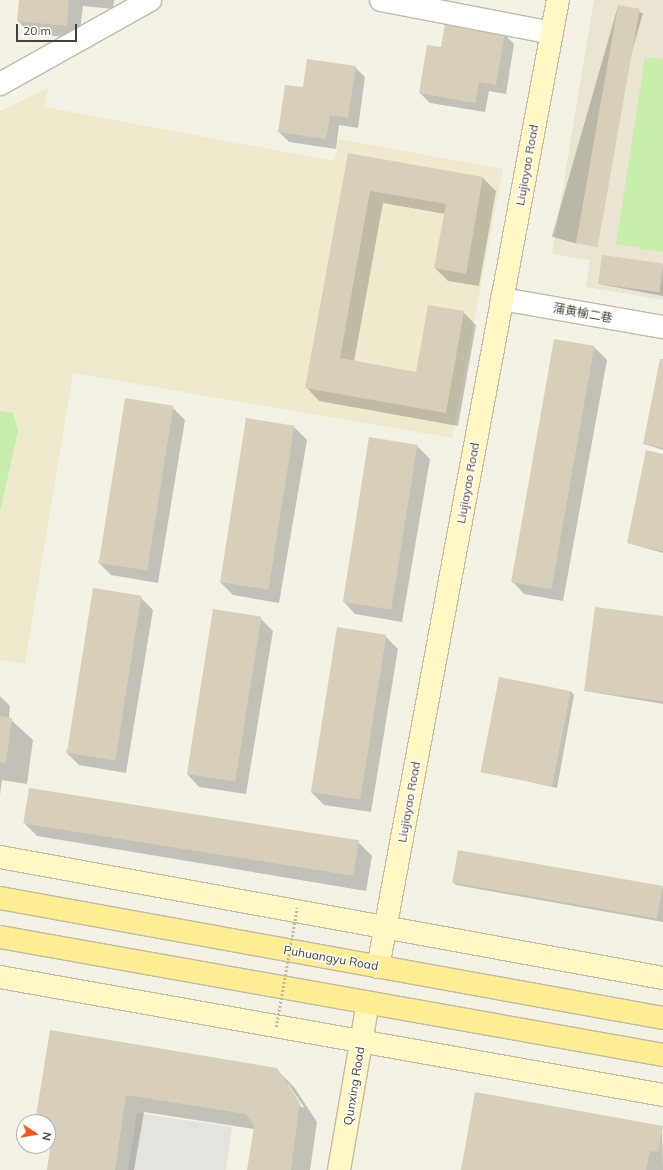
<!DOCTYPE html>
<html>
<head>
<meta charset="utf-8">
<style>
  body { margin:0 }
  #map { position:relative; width:663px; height:1170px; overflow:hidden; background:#f4f2e5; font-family:Mulish,"Noto Sans SC",sans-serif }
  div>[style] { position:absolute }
  .residential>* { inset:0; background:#e9e5d2 }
  .education>* { inset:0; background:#efeacd }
  .green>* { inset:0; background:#c6eda9 }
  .parking>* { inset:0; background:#e5e3de }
  .shadow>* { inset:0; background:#0003; transform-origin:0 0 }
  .building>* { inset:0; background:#d7cfb9; transform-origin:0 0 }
  .roads { filter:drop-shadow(1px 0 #c1bba7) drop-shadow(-1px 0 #c1bba7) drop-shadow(0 1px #c1bba7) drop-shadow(0 -1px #c1bba7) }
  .street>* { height:22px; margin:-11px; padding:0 11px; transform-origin:11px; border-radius:11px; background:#fff }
  .secondary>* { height:22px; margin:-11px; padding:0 11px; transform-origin:11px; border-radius:11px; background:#fff8c4 }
  .primary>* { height:22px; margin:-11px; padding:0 11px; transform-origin:11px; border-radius:11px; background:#ffee93 }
  .path-bridge>* { height:2.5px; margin-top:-1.25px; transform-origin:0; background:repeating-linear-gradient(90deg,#c4ba96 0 2px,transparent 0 4px) }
  span { translate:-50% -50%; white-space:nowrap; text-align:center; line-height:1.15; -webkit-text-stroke:3px #fff; paint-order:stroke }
  .street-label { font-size:12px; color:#484234 }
  .north { position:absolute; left:16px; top:1114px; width:40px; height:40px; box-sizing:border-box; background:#fff; border:1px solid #b6b3ae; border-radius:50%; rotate:102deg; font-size:11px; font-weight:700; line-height:16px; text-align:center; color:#484234 }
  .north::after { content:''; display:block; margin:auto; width:14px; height:18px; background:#ff5411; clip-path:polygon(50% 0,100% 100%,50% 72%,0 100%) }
  .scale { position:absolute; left:16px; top:24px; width:61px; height:18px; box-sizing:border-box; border:2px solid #484234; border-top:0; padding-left:5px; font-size:12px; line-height:14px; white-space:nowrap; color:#484234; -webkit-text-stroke:3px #fff; paint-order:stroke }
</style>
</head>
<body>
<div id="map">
  <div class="residential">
    <div style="clip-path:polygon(594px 0,663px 0,663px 300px,586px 287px,590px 260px,552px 254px)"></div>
  </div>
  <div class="education">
    <div style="clip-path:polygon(48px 88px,44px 107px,334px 161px,339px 139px,503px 169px,452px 438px,73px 373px,25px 664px,0 660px,0 111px)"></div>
  </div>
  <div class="green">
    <div style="clip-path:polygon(645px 57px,663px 59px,663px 252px,616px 244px)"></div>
    <div style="clip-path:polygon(0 411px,13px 413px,18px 431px,0 512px)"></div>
  </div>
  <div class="parking">
    <div style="clip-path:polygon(137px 1113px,232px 1127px,226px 1170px,128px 1170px)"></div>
  </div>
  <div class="shadow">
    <div style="clip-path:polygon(20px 0,114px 0,113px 9px,83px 6px,79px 38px,30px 34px,18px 21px)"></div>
    <div style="left:618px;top:6px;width:26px;height:240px;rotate:16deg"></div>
    <div style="clip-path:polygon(504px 34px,514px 44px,506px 94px,489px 91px,485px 112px,430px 103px,420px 93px,442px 48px)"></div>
    <div style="clip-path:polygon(355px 67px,365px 77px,358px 128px,339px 125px,336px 149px,289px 142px,279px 132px,303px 88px)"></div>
    <div style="clip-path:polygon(349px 154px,483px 178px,496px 191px,479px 286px,448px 281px,435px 268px,445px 214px,383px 203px,354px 362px,417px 373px,463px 312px,476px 325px,458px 426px,319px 401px,307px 388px)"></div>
    <div style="clip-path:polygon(663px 265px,663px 296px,599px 284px)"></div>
    <div style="clip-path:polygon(594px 347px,607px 360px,563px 601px,524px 594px,512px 581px)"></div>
    <div style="clip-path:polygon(663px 360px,663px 450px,644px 444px)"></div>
    <div style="clip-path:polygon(172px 407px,185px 420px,158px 583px,111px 575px,98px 562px)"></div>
    <div style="clip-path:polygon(294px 427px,307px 440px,279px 603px,233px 595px,220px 582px)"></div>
    <div style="clip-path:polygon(417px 446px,430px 459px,402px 622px,355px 614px,343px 601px)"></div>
    <div style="clip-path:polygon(663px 455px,663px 553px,628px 543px)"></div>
    <div style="clip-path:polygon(140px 597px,153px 610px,126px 773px,79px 765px,66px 752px)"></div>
    <div style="clip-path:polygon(663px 617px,663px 704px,585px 691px)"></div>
    <div style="clip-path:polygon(260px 618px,273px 631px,246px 794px,199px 787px,187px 774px)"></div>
    <div style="clip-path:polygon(385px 636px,398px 649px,371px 812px,324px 805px,311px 792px)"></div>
    <div style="clip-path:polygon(571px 691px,574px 695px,557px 788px,482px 771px)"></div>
    <div style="clip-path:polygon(0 696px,10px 706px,9px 718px,33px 740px,27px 784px,2px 780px,0 795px)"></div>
    <div style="clip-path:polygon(30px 789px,359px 843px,372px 856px,366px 891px,37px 836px,25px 824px)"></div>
    <div style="clip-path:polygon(453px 882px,663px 888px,663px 922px,456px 885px)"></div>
    <div style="clip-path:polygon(evenodd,51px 1031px,276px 1069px,294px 1087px,317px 1122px,310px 1170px,248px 1170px,254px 1129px,144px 1112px,134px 1170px,48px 1170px,51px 1147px,48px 1122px,37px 1122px,51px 1031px,286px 1084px,288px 1084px,304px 1107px,302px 1108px,286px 1084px)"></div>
    <div style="clip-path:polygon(662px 1127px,663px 1170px,462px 1170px)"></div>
  </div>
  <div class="building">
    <div style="clip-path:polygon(19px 0,69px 0,67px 26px,17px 21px)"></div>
    <div style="left:618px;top:5px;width:22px;height:242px;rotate:10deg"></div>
    <div style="clip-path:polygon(445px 23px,505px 33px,496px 85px,479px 82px,475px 103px,419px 93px,427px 45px,441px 47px)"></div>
    <div style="clip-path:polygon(307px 59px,356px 66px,348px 118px,330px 115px,326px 139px,278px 132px,285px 85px,303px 87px)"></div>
    <div style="clip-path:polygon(348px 153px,483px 177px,466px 274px,434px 268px,446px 204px,370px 191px,340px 358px,416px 372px,428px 305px,464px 311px,446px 413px,305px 388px)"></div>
    <div style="left:602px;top:255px;width:62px;height:29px;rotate:8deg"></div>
    <div style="left:554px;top:339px;width:41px;height:247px;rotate:10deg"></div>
    <div style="clip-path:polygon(660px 359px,663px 359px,663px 448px,643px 444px)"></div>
    <div style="left:125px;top:398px;width:49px;height:167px;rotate:9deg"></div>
    <div style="left:246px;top:418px;width:49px;height:166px;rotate:9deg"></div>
    <div style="left:369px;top:437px;width:49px;height:167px;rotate:9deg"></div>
    <div style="clip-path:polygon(646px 450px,663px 454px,663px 551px,627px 543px)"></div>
    <div style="left:93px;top:588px;width:49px;height:167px;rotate:9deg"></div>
    <div style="clip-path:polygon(595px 607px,663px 616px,663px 701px,584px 691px)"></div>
    <div style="left:213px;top:609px;width:49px;height:167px;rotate:9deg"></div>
    <div style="left:337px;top:627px;width:50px;height:167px;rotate:9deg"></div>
    <div style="left:499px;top:677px;width:73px;height:97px;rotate:11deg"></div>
    <div style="clip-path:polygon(0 716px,12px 718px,6px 763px,0 762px)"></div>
    <div style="left:29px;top:788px;width:334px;height:36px;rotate:9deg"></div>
    <div style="left:458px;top:850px;width:208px;height:33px;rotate:10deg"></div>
    <div style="clip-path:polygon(50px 1030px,277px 1068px,300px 1103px,291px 1170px,247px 1170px,254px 1126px,246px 1114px,126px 1095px,115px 1170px,47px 1170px,52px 1134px,48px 1133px,48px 1122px,35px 1122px)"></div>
    <div style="clip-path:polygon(475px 1092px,663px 1126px,658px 1152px,650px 1151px,646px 1170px,461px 1170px)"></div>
  </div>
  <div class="roads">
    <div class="street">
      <div style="left:381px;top:0;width:174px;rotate:10.9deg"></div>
      <div style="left:0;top:84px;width:172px;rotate:-29.2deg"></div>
      <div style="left:502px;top:299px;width:163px;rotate:9.9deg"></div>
    </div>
    <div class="secondary">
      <div style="left:0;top:857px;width:674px;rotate:10.34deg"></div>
      <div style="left:378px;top:967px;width:984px;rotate:-79.46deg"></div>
      <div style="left:0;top:977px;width:673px;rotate:10.09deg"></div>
      <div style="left:339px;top:1170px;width:170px;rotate:-80.2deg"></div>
    </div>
    <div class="primary">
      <div style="left:0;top:898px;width:674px;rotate:10.26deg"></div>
      <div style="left:0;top:937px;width:673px;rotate:10.09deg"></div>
    </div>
  </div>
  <div class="path-bridge">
    <div style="left:276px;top:1027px;width:121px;rotate:-80deg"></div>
  </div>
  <div class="street-label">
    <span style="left:527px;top:165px;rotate:-80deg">Liujiayao Road</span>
    <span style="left:583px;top:313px;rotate:10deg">蒲黄榆二巷</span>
    <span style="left:468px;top:483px;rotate:-80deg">Liujiayao Road</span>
    <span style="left:409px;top:802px;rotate:-80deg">Liujiayao Road</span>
    <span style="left:331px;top:958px;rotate:10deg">Puhuangyu Road</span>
    <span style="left:354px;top:1086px;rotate:-81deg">Qunxing Road</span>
  </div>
  <div class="north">N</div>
  <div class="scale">20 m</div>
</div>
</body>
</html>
